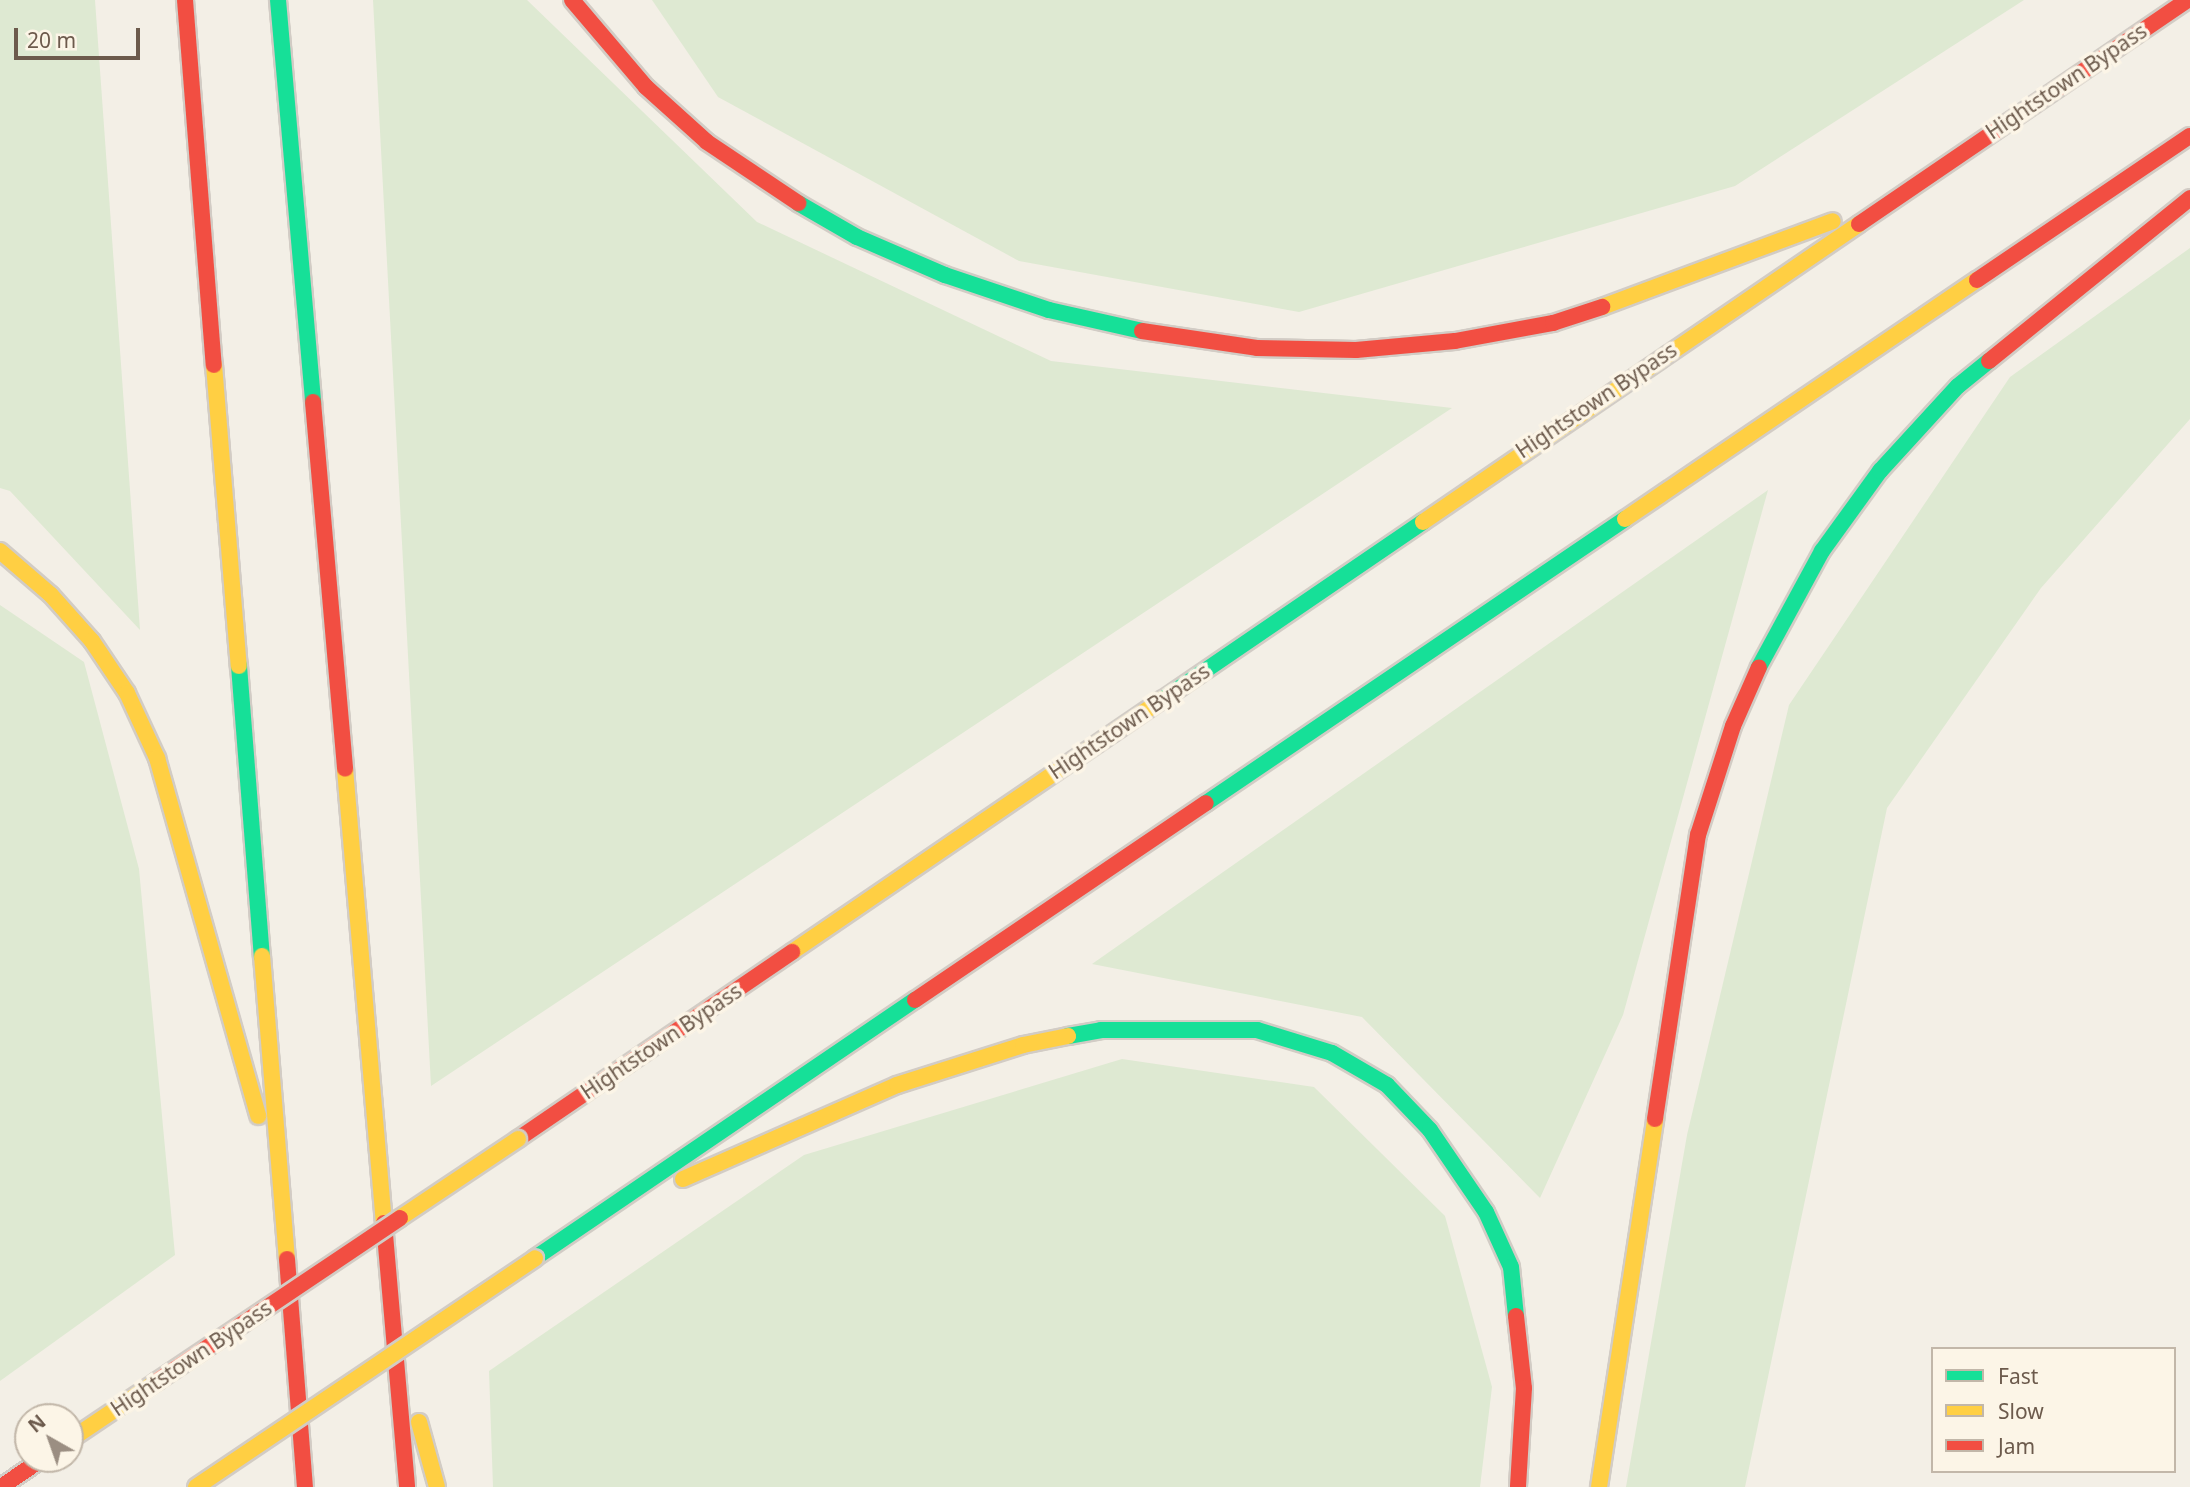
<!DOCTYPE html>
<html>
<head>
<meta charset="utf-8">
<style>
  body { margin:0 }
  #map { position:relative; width:2190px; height:1487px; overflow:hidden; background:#f3efe6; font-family:"Noto Sans",sans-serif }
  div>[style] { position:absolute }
  .green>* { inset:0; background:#dee9d2 }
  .roads { filter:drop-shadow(2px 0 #d2ccc5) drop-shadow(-2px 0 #d2ccc5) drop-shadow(0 2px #d2ccc5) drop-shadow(0 -2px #d2ccc5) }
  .fast>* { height:16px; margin:-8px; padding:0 8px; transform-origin:8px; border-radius:8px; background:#16e098 }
  .slow>* { height:16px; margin:-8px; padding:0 8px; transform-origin:8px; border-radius:8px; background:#ffcf43 }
  .jam>* { height:16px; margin:-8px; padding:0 8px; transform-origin:8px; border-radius:8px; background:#f24e42 }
  .bridges { filter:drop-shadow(2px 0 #d2ccc5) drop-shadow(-2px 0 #d2ccc5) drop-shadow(0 2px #d2ccc5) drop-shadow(0 -2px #d2ccc5) }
  .slow-bridge>* { height:16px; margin:-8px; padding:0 8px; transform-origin:8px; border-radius:8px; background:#ffcf43 }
  .jam-bridge>* { height:16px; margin:-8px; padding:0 8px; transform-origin:8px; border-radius:8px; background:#f24e42 }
  span { translate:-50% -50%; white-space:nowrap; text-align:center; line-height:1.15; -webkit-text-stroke:7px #fcf5e7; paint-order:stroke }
  .street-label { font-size:21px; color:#6c5a4c }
  .legend { position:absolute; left:1931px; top:1347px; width:245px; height:126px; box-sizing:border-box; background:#fcf5e7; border:2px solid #c2b7a9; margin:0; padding:9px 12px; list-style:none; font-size:21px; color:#6c5a4c }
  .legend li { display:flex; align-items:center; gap:14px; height:35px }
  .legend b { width:35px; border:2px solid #c2b7a9 }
  .north { position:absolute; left:14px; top:1403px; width:70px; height:70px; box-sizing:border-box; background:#fcf5e7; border:2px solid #c2b7a9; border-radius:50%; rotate:320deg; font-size:19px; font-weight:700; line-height:28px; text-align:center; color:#6c5a4c }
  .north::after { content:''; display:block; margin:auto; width:24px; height:32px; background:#9b8e82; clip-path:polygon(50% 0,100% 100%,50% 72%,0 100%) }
  .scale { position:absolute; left:14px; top:28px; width:126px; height:32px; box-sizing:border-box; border:4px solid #6c5a4c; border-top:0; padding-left:9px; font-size:21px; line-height:24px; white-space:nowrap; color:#6c5a4c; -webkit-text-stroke:5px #fcf5e7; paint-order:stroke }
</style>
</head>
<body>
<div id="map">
  <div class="green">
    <div style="clip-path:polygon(0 0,95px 0,140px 630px,10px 491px,0 488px)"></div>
    <div style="clip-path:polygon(373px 0,527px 0,757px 222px,1051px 361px,1452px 408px,431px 1086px)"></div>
    <div style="clip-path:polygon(652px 0,2024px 0,1735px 186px,1299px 312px,1019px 261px,718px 97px)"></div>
    <div style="clip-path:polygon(2190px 248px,2190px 419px,2041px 588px,1887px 808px,1745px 1487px,1626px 1487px,1687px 1135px,1789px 705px,2010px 377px)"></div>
    <div style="clip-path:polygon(1768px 490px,1623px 1015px,1540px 1198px,1362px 1017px,1092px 964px)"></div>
    <div style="clip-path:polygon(0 605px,84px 662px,139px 869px,175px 1255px,0 1381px)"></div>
    <div style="clip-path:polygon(1122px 1059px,1314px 1087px,1445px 1216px,1492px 1387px,1480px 1487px,493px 1487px,489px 1371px,804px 1155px)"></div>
  </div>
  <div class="roads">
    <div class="fast">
      <div style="left:278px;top:0;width:404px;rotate:85deg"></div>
      <div style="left:798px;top:203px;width:68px;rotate:30deg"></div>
      <div style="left:857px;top:237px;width:96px;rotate:23.4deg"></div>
      <div style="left:945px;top:275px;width:110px;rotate:18.6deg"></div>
      <div style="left:1049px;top:310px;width:95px;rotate:12.7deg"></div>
      <div style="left:239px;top:666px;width:291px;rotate:85.5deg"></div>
      <div style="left:1759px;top:667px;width:132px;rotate:-61.5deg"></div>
      <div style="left:1822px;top:551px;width:99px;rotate:-54.1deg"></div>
      <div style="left:1880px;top:471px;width:115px;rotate:-47.5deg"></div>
      <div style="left:1958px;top:386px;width:40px;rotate:-39deg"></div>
      <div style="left:1162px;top:700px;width:316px;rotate:-34.3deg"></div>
      <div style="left:1206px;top:803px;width:506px;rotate:-34.13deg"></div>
      <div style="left:1068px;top:1036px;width:34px;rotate:-10deg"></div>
      <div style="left:1101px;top:1030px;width:156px"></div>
      <div style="left:1257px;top:1030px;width:78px;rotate:17deg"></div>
      <div style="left:1332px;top:1053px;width:64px;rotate:30.2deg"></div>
      <div style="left:1387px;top:1085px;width:62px;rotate:46.3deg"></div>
      <div style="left:1430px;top:1130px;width:99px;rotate:55.7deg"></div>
      <div style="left:1486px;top:1212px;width:60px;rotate:65.6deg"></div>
      <div style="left:1511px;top:1267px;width:49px;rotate:84.2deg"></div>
      <div style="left:535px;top:1258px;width:459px;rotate:-34.2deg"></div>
    </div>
    <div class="slow">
      <div style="left:1602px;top:307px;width:246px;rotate:-20.4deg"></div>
      <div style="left:214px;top:365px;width:302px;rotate:85.3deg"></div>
      <div style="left:1625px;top:519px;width:425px;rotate:-34.2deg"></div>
      <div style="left:1423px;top:522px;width:528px;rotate:-34.35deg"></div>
      <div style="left:0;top:551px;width:67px;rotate:40.8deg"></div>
      <div style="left:51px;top:595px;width:62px;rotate:48.3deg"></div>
      <div style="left:92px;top:641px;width:63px;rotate:56.1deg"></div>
      <div style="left:127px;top:693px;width:72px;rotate:65.2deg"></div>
      <div style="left:157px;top:758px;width:372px;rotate:74.2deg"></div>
      <div style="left:345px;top:769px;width:456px;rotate:85.1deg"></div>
      <div style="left:792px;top:952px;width:448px;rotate:-34.3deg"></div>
      <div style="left:262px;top:956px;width:304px;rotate:85.3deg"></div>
      <div style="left:683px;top:1179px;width:234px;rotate:-23.7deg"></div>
      <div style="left:897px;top:1085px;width:132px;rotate:-17.6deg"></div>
      <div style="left:1023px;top:1045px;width:46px;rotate:-11.3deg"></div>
      <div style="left:419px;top:1422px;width:67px;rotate:74.5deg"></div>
      <div style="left:70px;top:1440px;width:104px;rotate:-34deg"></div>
      <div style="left:1599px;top:1487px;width:372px;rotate:-81.3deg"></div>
    </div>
    <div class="jam">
      <div style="left:185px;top:0;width:366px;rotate:85.5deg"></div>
      <div style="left:572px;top:0;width:114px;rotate:49.6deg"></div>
      <div style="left:646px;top:87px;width:82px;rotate:42deg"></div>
      <div style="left:707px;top:142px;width:110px;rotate:33.8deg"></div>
      <div style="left:1859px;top:224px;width:397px;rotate:-34.3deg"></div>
      <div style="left:1977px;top:280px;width:257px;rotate:-34.1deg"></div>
      <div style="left:1142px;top:331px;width:116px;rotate:8.4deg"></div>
      <div style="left:1257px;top:348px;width:99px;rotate:1.2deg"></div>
      <div style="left:1356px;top:350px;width:99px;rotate:-5.2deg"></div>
      <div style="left:1455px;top:341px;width:100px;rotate:-10.4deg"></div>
      <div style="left:1553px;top:323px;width:52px;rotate:-18.1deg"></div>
      <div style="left:1989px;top:361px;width:259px;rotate:-39deg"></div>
      <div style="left:313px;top:402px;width:368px;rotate:85deg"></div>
      <div style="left:915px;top:1000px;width:351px;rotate:-34.1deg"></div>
      <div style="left:1655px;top:1119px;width:287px;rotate:-81.4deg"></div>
      <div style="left:1698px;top:835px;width:114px;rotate:-72.2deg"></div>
      <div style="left:1733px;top:726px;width:64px;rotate:-66.2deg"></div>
      <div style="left:518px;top:1139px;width:332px;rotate:-34.3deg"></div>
      <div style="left:384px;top:1223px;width:265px;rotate:85deg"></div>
      <div style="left:287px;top:1259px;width:229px;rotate:85.5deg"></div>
      <div style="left:1516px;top:1316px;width:72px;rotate:83.7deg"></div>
      <div style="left:1524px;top:1388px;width:99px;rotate:93.5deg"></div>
      <div style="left:1px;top:1487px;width:50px;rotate:-34.3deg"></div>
    </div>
  </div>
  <div class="bridges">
    <div class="slow-bridge">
      <div style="left:400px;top:1218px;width:142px;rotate:-33.8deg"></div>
      <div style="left:196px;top:1487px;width:409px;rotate:-34deg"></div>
    </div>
    <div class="jam-bridge">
      <div style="left:156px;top:1382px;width:294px;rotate:-33.9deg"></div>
    </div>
  </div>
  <div class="street-label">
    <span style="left:2066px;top:81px;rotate:-34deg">Hightstown Bypass</span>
    <span style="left:1596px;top:400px;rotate:-34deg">Hightstown Bypass</span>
    <span style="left:1129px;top:721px;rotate:-34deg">Hightstown Bypass</span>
    <span style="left:661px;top:1041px;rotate:-34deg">Hightstown Bypass</span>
    <span style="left:191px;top:1358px;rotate:-34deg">Hightstown Bypass</span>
  </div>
  <ul class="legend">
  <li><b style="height:9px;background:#16e098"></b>Fast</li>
  <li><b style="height:9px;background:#ffcf43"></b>Slow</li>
  <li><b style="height:9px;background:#f24e42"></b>Jam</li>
  </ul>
  <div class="north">N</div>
  <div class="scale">20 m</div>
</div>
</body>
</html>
